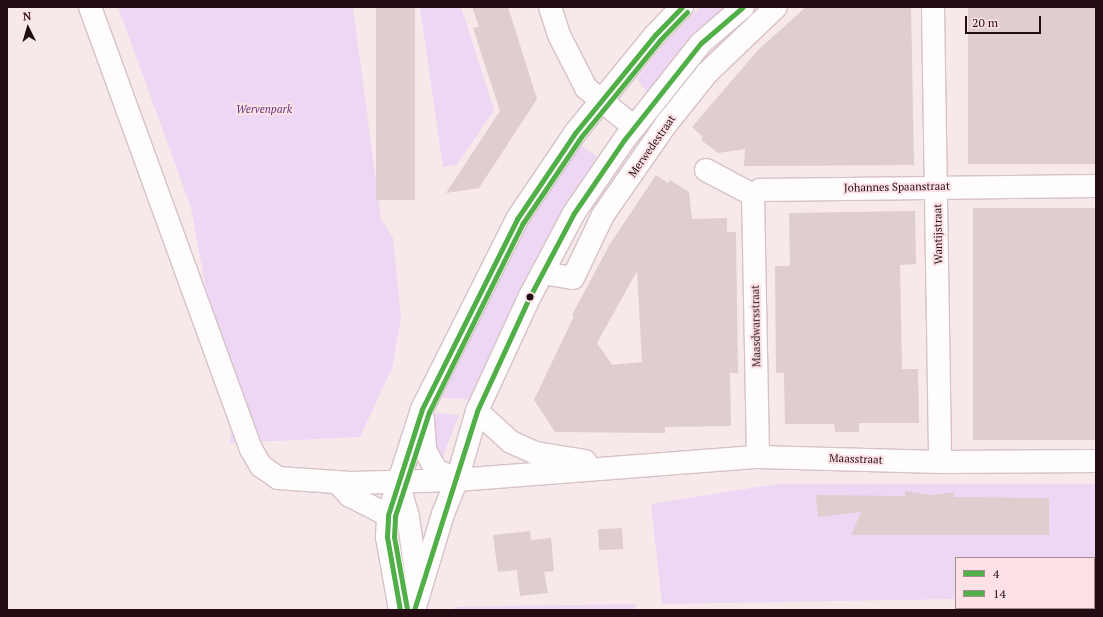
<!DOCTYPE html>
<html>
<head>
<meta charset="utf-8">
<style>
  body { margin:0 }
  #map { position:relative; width:1103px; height:617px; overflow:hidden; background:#f7e8ea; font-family:"PT Serif",serif }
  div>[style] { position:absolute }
  .green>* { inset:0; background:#edd7f5 }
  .building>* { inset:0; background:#dfcdd0; transform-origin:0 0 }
  .roads { filter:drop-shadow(1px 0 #d6c2c6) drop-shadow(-1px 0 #d6c2c6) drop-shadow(0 1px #d6c2c6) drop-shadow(0 -1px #d6c2c6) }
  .minor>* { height:22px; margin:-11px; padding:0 11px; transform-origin:11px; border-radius:11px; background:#fefcfc }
  .major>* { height:22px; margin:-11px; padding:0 11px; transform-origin:11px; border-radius:11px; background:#fefcfc }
  .bus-1>* { height:5px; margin:-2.5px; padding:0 2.5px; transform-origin:2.5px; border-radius:2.5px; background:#50af46 }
  .bus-2>* { height:5px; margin:-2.5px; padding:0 2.5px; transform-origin:2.5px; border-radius:2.5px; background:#50af46 }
  .dots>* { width:11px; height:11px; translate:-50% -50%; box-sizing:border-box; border:2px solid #fde2e5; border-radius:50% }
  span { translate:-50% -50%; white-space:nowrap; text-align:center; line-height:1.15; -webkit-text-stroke:4px #fde2e5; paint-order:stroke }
  .park-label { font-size:11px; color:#613382; font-style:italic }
  .street-label { font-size:11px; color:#230d12 }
  .frame { position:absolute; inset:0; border:8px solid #230d12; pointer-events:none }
  .legend { position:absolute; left:955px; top:557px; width:140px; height:52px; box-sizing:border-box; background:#fde2e5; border:1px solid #a68d91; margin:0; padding:5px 7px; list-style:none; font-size:12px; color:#230d12 }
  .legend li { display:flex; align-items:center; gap:8px; height:20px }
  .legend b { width:20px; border:1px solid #a68d91 }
  .north { position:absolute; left:8px; top:8px; width:40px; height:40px; -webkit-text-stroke:3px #fde2e5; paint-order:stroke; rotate:355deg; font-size:11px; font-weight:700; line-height:16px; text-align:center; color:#230d12 }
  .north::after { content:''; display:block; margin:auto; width:14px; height:18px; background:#230d12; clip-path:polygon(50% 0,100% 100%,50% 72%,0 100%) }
  .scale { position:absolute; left:965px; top:16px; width:76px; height:18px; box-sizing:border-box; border:2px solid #230d12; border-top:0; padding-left:5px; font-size:12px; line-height:14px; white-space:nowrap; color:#230d12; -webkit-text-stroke:3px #fde2e5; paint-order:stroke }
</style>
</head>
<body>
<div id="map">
  <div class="green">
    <div style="clip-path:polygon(118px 7px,353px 7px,381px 219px,393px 238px,401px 317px,392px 368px,360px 437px,230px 443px,231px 424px,191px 208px)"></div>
    <div style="clip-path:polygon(420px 7px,461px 7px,494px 110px,457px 165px,443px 167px)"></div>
    <div style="clip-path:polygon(700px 7px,733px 7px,652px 99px,637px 79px,666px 42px)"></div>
    <div style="clip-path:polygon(580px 145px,597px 156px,525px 278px,469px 399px,442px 398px,475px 324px,523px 232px)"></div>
    <div style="clip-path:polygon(435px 413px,459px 415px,443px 456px,438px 456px,433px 447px,432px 426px)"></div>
    <div style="clip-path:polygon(777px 484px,1096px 484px,1096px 595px,1094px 558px,956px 558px,956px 599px,662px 604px,651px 504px)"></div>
    <div style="clip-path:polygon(636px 604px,634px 610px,453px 610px,454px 607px)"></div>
  </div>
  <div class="building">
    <div style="left:376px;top:7px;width:39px;height:193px"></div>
    <div style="clip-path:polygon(472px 7px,508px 7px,537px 99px,479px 188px,446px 193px,500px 111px,473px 28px,479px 27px)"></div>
    <div style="clip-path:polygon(806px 7px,911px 7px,914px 165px,744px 166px,745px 149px,718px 153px,701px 140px,703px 137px,692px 127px,758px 50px)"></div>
    <div style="left:968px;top:7px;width:128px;height:157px"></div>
    <div style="clip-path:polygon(evenodd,656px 175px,668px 183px,670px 180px,689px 192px,692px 219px,727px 218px,727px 232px,736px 232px,738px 373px,730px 373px,731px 426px,665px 427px,665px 433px,555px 432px,534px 400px,574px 316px,572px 315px,610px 244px,656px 175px,637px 271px,642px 362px,612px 365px,597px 343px,637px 271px)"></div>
    <div style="left:1096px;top:208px;width:232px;height:123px;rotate:90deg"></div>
    <div style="clip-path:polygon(915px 211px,916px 264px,900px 265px,902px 369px,918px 369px,919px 423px,859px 423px,859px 432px,835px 432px,834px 424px,785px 424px,784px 373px,776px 373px,775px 266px,790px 266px,789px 213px)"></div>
    <div style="clip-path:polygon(905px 491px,931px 495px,954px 492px,954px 497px,1049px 498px,1049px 535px,851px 535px,861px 512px,818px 517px,816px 495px,905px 496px)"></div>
    <div style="left:622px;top:528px;width:21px;height:24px;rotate:87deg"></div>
    <div style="clip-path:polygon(530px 531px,531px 540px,551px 538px,554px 571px,544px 572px,548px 593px,520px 596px,517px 570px,498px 572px,493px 535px)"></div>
  </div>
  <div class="roads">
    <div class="minor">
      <div style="left:90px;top:7px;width:470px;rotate:70deg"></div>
      <div style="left:251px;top:449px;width:20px;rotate:60deg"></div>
      <div style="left:261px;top:466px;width:21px;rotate:35deg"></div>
      <div style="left:278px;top:478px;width:73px;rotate:3.9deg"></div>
      <div style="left:351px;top:483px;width:106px;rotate:-1.6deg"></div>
      <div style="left:457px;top:480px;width:302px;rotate:-4.4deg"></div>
      <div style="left:758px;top:457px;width:182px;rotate:1.6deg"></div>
      <div style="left:940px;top:462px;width:156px;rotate:-0.4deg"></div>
      <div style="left:550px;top:7px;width:29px;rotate:72deg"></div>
      <div style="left:559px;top:35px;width:59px;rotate:63deg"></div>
      <div style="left:586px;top:88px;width:62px;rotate:39.1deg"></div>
      <div style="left:933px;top:7px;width:455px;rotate:89.1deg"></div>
      <div style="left:706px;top:170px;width:53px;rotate:28deg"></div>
      <div style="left:753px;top:195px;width:9px;rotate:-36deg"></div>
      <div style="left:760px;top:190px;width:336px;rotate:-0.7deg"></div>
      <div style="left:753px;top:195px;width:262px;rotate:88.9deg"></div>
      <div style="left:542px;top:273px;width:31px;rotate:9deg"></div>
      <div style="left:573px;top:278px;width:70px;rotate:-64.5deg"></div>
      <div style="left:603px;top:215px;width:112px;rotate:-55.2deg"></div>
      <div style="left:667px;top:123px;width:64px;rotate:-51.3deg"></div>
      <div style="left:707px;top:73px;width:95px;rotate:-43.7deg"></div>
      <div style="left:477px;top:411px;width:46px;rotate:42.4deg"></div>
      <div style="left:511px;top:442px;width:27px;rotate:24deg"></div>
      <div style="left:536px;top:453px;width:50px;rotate:9.3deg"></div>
      <div style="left:337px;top:482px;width:19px;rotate:47deg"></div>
      <div style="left:350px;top:496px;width:42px;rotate:26.6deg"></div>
    </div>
    <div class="major">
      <div style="left:423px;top:419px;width:31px;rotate:86deg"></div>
      <div style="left:425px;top:450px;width:23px;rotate:61deg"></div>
      <div style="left:436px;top:470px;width:23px;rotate:25deg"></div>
      <div style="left:398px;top:482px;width:36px;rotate:74deg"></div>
      <div style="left:408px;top:517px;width:71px;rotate:81.9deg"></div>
      <div style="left:400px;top:610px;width:74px;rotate:-100.1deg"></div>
      <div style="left:387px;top:537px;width:22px;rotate:-87deg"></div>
      <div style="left:388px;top:515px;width:111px;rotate:-72.2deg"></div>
      <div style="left:422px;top:409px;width:212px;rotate:-63.4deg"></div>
      <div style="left:517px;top:219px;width:104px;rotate:-56deg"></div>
      <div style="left:575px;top:133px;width:127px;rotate:-50.8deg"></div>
      <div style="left:655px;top:35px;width:39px;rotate:-46deg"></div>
      <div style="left:414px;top:610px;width:100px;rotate:-73.2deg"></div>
      <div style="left:443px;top:514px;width:37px;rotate:-68deg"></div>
      <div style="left:457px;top:480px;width:72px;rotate:-73.8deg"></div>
      <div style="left:477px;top:411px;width:124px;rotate:-65.3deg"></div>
      <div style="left:529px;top:298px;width:96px;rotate:-62.1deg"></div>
      <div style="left:574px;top:213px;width:88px;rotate:-55.6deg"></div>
      <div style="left:624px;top:140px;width:124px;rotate:-51.6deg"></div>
      <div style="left:701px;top:43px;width:55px;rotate:-40.6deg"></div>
    </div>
  </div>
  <div class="bus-1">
    <div style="left:400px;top:610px;width:74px;rotate:-100.1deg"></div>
    <div style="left:387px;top:537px;width:22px;rotate:-87deg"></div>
    <div style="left:388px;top:515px;width:111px;rotate:-72.2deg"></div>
    <div style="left:422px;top:409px;width:212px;rotate:-63.4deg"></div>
    <div style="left:517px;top:219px;width:104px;rotate:-56deg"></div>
    <div style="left:575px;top:133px;width:127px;rotate:-50.8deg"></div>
    <div style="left:655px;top:35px;width:39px;rotate:-46deg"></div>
    <div style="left:414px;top:610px;width:209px;rotate:-72.4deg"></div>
    <div style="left:477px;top:411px;width:124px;rotate:-65.3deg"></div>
    <div style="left:529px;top:298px;width:96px;rotate:-62.1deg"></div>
    <div style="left:574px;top:213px;width:88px;rotate:-55.6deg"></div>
    <div style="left:624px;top:140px;width:124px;rotate:-51.6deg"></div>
    <div style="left:701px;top:43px;width:55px;rotate:-40.6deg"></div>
  </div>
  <div class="bus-2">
    <div style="left:407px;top:609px;width:73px;rotate:-100.2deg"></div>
    <div style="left:394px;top:537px;width:21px;rotate:-87deg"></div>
    <div style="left:395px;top:516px;width:109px;rotate:-71.9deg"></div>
    <div style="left:429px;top:412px;width:211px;rotate:-63.6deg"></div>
    <div style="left:523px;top:223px;width:104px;rotate:-56deg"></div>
    <div style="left:581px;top:137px;width:125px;rotate:-50.8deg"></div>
    <div style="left:660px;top:40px;width:39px;rotate:-46deg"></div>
  </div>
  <div class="dots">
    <div style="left:530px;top:297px;background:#230d12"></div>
  </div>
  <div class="park-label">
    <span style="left:264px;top:109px">Wervenpark</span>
  </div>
  <div class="street-label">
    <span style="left:652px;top:146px;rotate:-55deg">Merwedestraat</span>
    <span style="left:897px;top:187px;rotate:-1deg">Johannes Spaanstraat</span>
    <span style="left:938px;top:234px;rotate:-91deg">Wantijstraat</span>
    <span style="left:756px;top:326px;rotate:-91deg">Maasdwarsstraat</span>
    <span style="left:856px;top:459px;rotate:2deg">Maasstraat</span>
  </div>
  <div class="frame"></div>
  <ul class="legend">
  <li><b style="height:5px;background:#50af46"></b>4</li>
  <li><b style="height:5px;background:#50af46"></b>14</li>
  </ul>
  <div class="north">N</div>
  <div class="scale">20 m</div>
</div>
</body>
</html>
